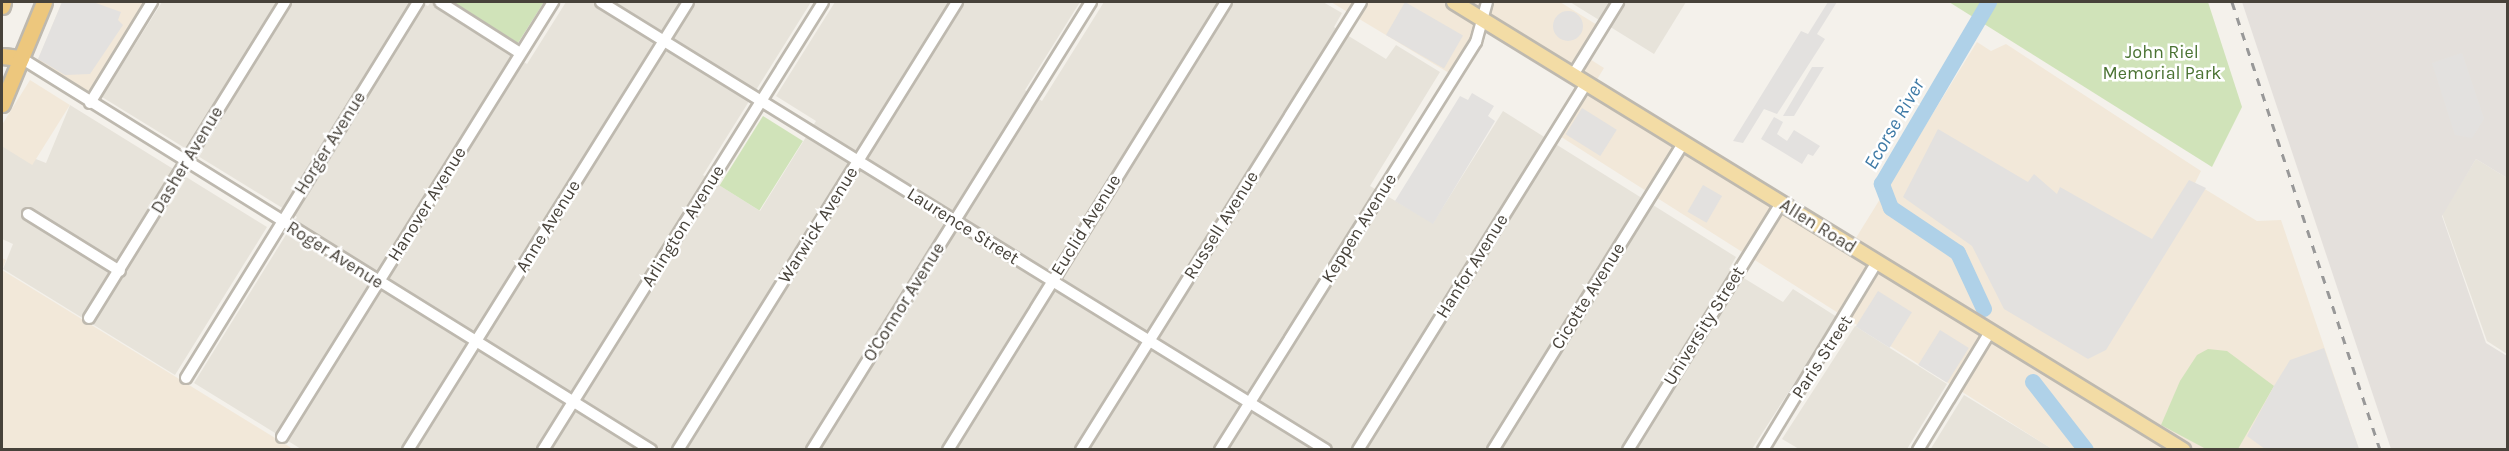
<!DOCTYPE html>
<html>
<head>
<meta charset="utf-8">
<style>
  body { margin:0 }
  #map { position:relative; width:2509px; height:451px; overflow:hidden; background:#f4f1eb; font-family:Karla,sans-serif }
  div>[style] { position:absolute }
  .residential>* { inset:0; background:#e7e3da }
  .commercial>* { inset:0; background:#f2e8d9; transform-origin:0 0 }
  .industrial>* { inset:0; background:#e4e0dc }
  .green>* { inset:0; background:#d0e3b9; transform-origin:0 0 }
  .parking>* { inset:0; background:#e3e1df; transform-origin:0 0 }
  .round { border-radius:50% }
  .river>* { height:16px; margin:-8px; padding:0 8px; transform-origin:8px; border-radius:8px; background:#afd1e8 }
  .roads { filter:drop-shadow(2px 0 #beb9af) drop-shadow(-2px 0 #beb9af) drop-shadow(0 2px #beb9af) drop-shadow(0 -2px #beb9af) }
  .minor>* { height:10px; margin:-5px; padding:0 5px; transform-origin:5px; border-radius:5px; background:#fff }
  .major>* { height:14px; margin:-7px; padding:0 7px; transform-origin:7px; border-radius:7px; background:#f3dca5 }
  .highway>* { height:15px; margin:-7.5px; padding:0 7.5px; transform-origin:7.5px; border-radius:7.5px; background:#edc77d }
  .rail>* { height:3px; margin-top:-1.5px; transform-origin:0; background:repeating-linear-gradient(90deg,#989898 0 8px,transparent 0 16px) }
  span { translate:-50% -50%; white-space:nowrap; text-align:center; line-height:1.15; -webkit-text-stroke:5px #fff; paint-order:stroke }
  .park-label { font-size:18px; color:#4b7333 }
  .street-label { font-size:18px; color:#47423a }
  .water-label { font-size:20px; color:#3f7ba7; font-style:italic }
  .frame { position:absolute; inset:0; border:3px solid #47423a; pointer-events:none }
</style>
</head>
<body>
<div id="map">
  <div class="residential">
    <div style="clip-path:polygon(162px 2px,420px 2px,428px 6px,431px 2px,527px 64px,566px 2px,811px 2px,703px 175px,760px 211px,816px 121px,776px 96px,835px 2px,1080px 2px,1025px 90px,1042px 101px,1104px 2px,1323px 2px,1342px 13px,1334px 27px,1386px 59px,1396px 45px,1440px 72px,1370px 186px,1433px 223px,1503px 111px,1736px 257px,1729px 269px,1783px 302px,1793px 289px,1837px 317px,1752px 449px,301px 449px,194px 383px,297px 217px,102px 97px)"></div>
    <div style="clip-path:polygon(1570px 2px,1686px 2px,1654px 54px)"></div>
    <div style="clip-path:polygon(70px 105px,267px 227px,175px 375px,3px 269px,13px 244px,2px 239px,3px 146px,46px 163px)"></div>
    <div style="clip-path:polygon(2476px 159px,2507px 178px,2507px 354px,2487px 341px,2442px 214px)"></div>
    <div style="clip-path:polygon(1855px 326px,1947px 384px,1907px 449px,1799px 449px,1782px 439px)"></div>
    <div style="clip-path:polygon(1964px 395px,2054px 450px,1930px 450px)"></div>
  </div>
  <div class="commercial">
    <div style="clip-path:polygon(62px 2px,152px 2px,90px 103px,35px 67px)"></div>
    <div style="clip-path:polygon(1331px 2px,1560px 2px,1602px 28px,1585px 56px,1604px 68px,1593px 86px,1851px 246px,1977px 42px,1991px 51px,2006px 44px,2201px 171px,2195px 183px,2257px 221px,2281px 220px,2359px 449px,2052px 449px,1555px 133px,1586px 83px,1482px 19px,1454px 76px)"></div>
    <div style="left:30px;top:80px;width:47px;height:71px;rotate:32deg"></div>
    <div style="clip-path:polygon(2px 258px,6px 260px,2px 270px,293px 449px,2px 449px)"></div>
  </div>
  <div class="industrial">
    <div style="clip-path:polygon(2242px 2px,2507px 2px,2507px 178px,2476px 159px,2442px 216px,2486px 343px,2507px 356px,2507px 449px,2391px 449px)"></div>
  </div>
  <div class="green">
    <div style="clip-path:polygon(450px 2px,544px 2px,518px 43px)"></div>
    <div style="clip-path:polygon(1949px 2px,2208px 2px,2242px 107px,2212px 167px)"></div>
    <div style="left:763px;top:116px;width:47px;height:82px;rotate:32deg"></div>
    <div style="clip-path:polygon(2208px 349px,2227px 351px,2274px 386px,2238px 449px,2206px 449px,2161px 425px,2180px 381px,2197px 355px)"></div>
  </div>
  <div class="parking">
    <div style="clip-path:polygon(62px 2px,93px 2px,121px 12px,118px 20px,123px 25px,90px 74px,65px 75px,38px 59px)"></div>
    <div style="left:1405px;top:2px;width:67px;height:38px;rotate:30deg"></div>
    <div style="clip-path:polygon(1828px 2px,1837px 2px,1817px 34px,1825px 39px,1777px 114px,1764px 109px,1743px 143px,1733px 141px,1801px 31px,1808px 34px)"></div>
    <div class="round" style="left:1553px;top:11px;width:30px;height:30px"></div>
    <div style="clip-path:polygon(2462px 53px,2484px 119px,2472px 138px,2455px 135px,2432px 63px)"></div>
    <div style="clip-path:polygon(1812px 67px,1824px 67px,1794px 116px,1783px 116px)"></div>
    <div style="clip-path:polygon(1472px 93px,1494px 106px,1488px 116px,1495px 121px,1433px 224px,1395px 201px,1460px 96px,1468px 100px)"></div>
    <div style="left:1582px;top:108px;width:41px;height:31px;rotate:32deg"></div>
    <div style="clip-path:polygon(1774px 117px,1783px 122px,1777px 134px,1787px 141px,1794px 130px,1820px 146px,1813px 156px,1808px 154px,1802px 164px,1761px 139px)"></div>
    <div style="clip-path:polygon(1938px 129px,2028px 182px,2034px 174px,2057px 194px,2060px 187px,2152px 239px,2189px 180px,2206px 188px,2106px 350px,2088px 359px,2004px 309px,1972px 246px,1903px 197px)"></div>
    <div style="left:1703px;top:185px;width:22px;height:31px;rotate:30deg"></div>
    <div style="left:1878px;top:291px;width:40px;height:42px;rotate:32deg"></div>
    <div style="left:1940px;top:330px;width:34px;height:41px;rotate:32deg"></div>
    <div style="clip-path:polygon(2324px 348px,2359px 449px,2265px 449px,2247px 436px,2274px 386px,2290px 360px)"></div>
  </div>
  <div class="river">
    <div style="left:1984px;top:309px;width:62px;rotate:-114.9deg"></div>
    <div style="left:1958px;top:253px;width:81px;rotate:-146.1deg"></div>
    <div style="left:1891px;top:208px;width:26px;rotate:-111deg"></div>
    <div style="left:1882px;top:184px;width:211px;rotate:-59.5deg"></div>
    <div style="left:2033px;top:382px;width:86px;rotate:52.1deg"></div>
  </div>
  <div class="roads">
    <div class="minor">
      <div style="left:440px;top:2px;width:95px;rotate:32.5deg"></div>
      <div style="left:601px;top:2px;width:852px;rotate:31.71deg"></div>
      <div style="left:21px;top:58px;width:742px;rotate:31.89deg"></div>
      <div style="left:1573px;top:75px;width:86px;rotate:-58.3deg"></div>
      <div style="left:90px;top:103px;width:119px;rotate:-58.5deg"></div>
      <div style="left:28px;top:214px;width:108px;rotate:31.8deg"></div>
      <div style="left:89px;top:318px;width:372px;rotate:-58.2deg"></div>
      <div style="left:186px;top:378px;width:442px;rotate:-58.3deg"></div>
      <div style="left:282px;top:437px;width:513px;rotate:-58.08deg"></div>
      <div style="left:408px;top:450px;width:528px;rotate:-57.99deg"></div>
      <div style="left:543px;top:450px;width:528px;rotate:-57.99deg"></div>
      <div style="left:678px;top:450px;width:528px;rotate:-58.09deg"></div>
      <div style="left:812px;top:450px;width:528px;rotate:-58.09deg"></div>
      <div style="left:948px;top:450px;width:527px;rotate:-58.18deg"></div>
      <div style="left:1081px;top:450px;width:528px;rotate:-57.99deg"></div>
      <div style="left:1220px;top:450px;width:482px;rotate:-57.9deg"></div>
      <div style="left:1476px;top:42px;width:41px;rotate:-74.6deg"></div>
      <div style="left:1358px;top:450px;width:432px;rotate:-58.1deg"></div>
      <div style="left:1493px;top:450px;width:361px;rotate:-58.2deg"></div>
      <div style="left:1628px;top:450px;width:291px;rotate:-58.2deg"></div>
      <div style="left:1763px;top:450px;width:220px;rotate:-58.8deg"></div>
      <div style="left:1918px;top:450px;width:138px;rotate:-58.6deg"></div>
    </div>
    <div class="major">
      <div style="left:1454px;top:2px;width:856px;rotate:31.57deg"></div>
    </div>
    <div class="highway">
      <div style="left:2px;top:6px;width:4px;rotate:-76deg"></div>
      <div style="left:2px;top:56px;width:19px;rotate:6deg"></div>
      <div style="left:2px;top:104px;width:110px;rotate:-67.6deg"></div>
    </div>
  </div>
  <div class="rail">
    <div style="left:2232px;top:2px;width:472px;rotate:71.7deg"></div>
  </div>
  <div class="park-label">
    <span style="left:2162px;top:63px">John Riel<br>Memorial Park</span>
  </div>
  <div class="street-label">
    <span style="left:330px;top:143px;rotate:-58deg">Horger Avenue</span>
    <span style="left:187px;top:160px;rotate:-59deg">Dasher Avenue</span>
    <span style="left:427px;top:204px;rotate:-58deg">Hanover Avenue</span>
    <span style="left:818px;top:225px;rotate:-58deg">Warwick Avenue</span>
    <span style="left:1086px;top:225px;rotate:-58deg">Euclid Avenue</span>
    <span style="left:1221px;top:225px;rotate:-58deg">Russell Avenue</span>
    <span style="left:548px;top:226px;rotate:-58deg">Anne Avenue</span>
    <span style="left:683px;top:226px;rotate:-58deg">Arlington Avenue</span>
    <span style="left:963px;top:226px;rotate:32deg">Laurence Street</span>
    <span style="left:1818px;top:226px;rotate:32deg">Allen Road</span>
    <span style="left:1359px;top:228px;rotate:-58deg">Keppen Avenue</span>
    <span style="left:335px;top:255px;rotate:32deg">Roger Avenue</span>
    <span style="left:1472px;top:266px;rotate:-58deg">Hanfor Avenue</span>
    <span style="left:1588px;top:296px;rotate:-58deg">Cicotte Avenue</span>
    <span style="left:904px;top:302px;rotate:-58deg">O'Connor Avenue</span>
    <span style="left:1704px;top:326px;rotate:-58deg">University Street</span>
    <span style="left:1822px;top:357px;rotate:-57deg">Paris Street</span>
  </div>
  <div class="water-label">
    <span style="left:1894px;top:124px;rotate:-60deg">Ecorse River</span>
  </div>
  <div class="frame"></div>
</div>
</body>
</html>
